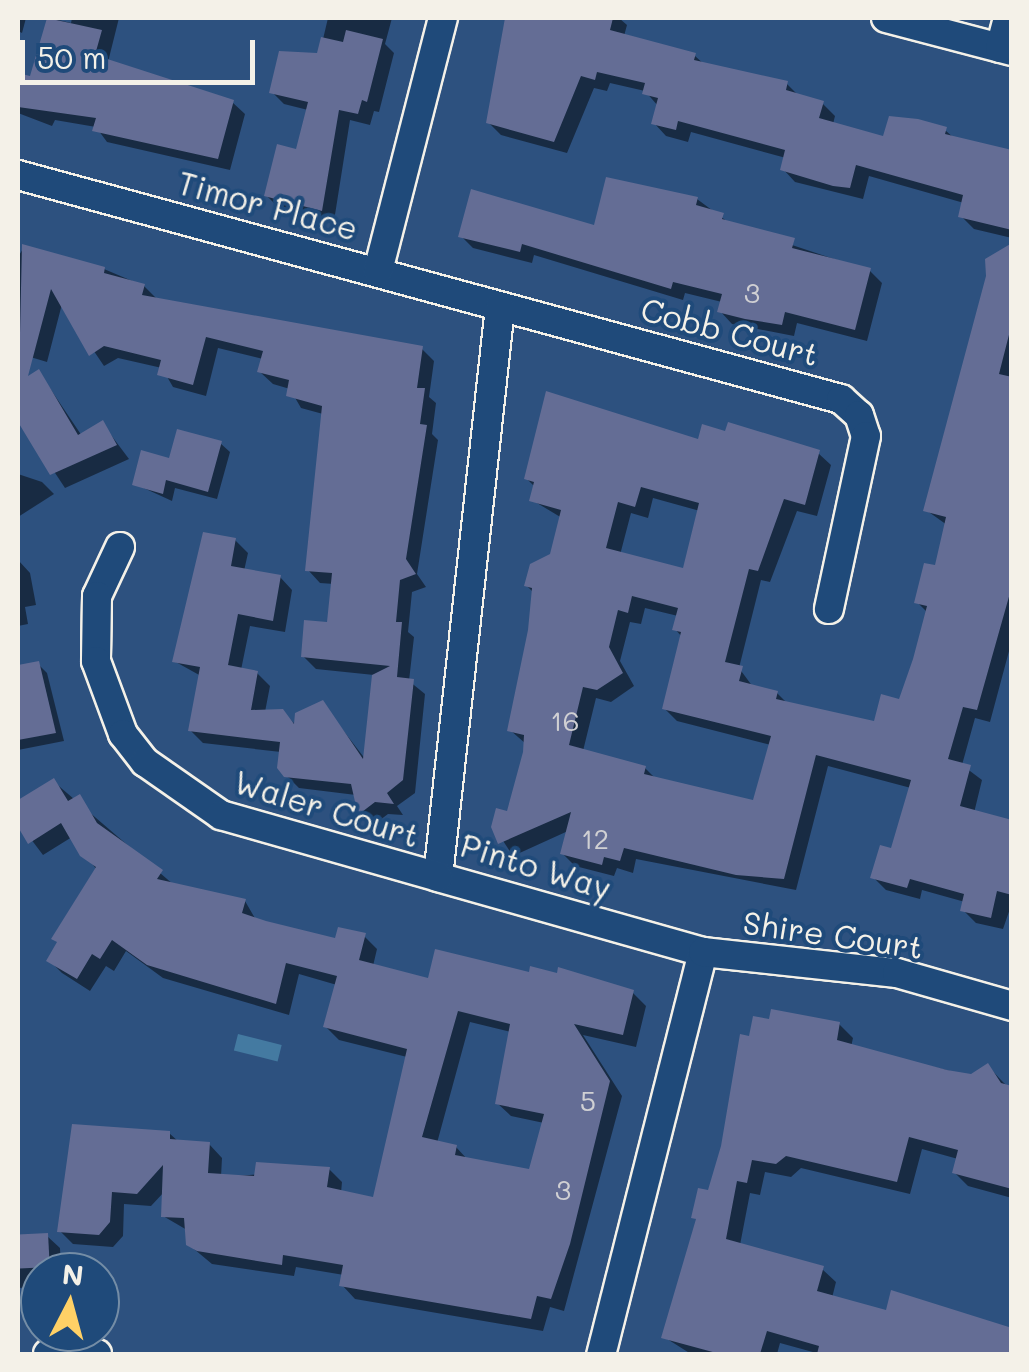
<!DOCTYPE html>
<html>
<head>
<meta charset="utf-8">
<style>
  body { margin:0 }
  #map { position:relative; width:1029px; height:1372px; overflow:hidden; background:#2d517f; font-family:Mali,sans-serif }
  div>[style] { position:absolute }
  .water>* { inset:0; background:#447aa1; transform-origin:0 0 }
  .shadow>* { inset:0; background:#0007 }
  .building>* { inset:0; background:#646d95; transform-origin:0 0 }
  .roads { filter:drop-shadow(2px 0 #f4f1e8) drop-shadow(-2px 0 #f4f1e8) drop-shadow(0 2px #f4f1e8) drop-shadow(0 -2px #f4f1e8) }
  .minor>* { height:28px; margin:-14px; padding:0 14px; transform-origin:14px; border-radius:14px; background:#1f4a7a }
  span { translate:-50% -50%; white-space:nowrap; text-align:center; line-height:1.15; -webkit-text-stroke:8px #1f4a7a; paint-order:stroke }
  .number-label { font-size:28px; color:#d0d0d3 }
  .number-label span { -webkit-text-stroke-width:0 }
  .street-label { font-size:32px; color:#f4f1e8 }
  .frame { position:absolute; inset:0; border:20px solid #f4f1e8; pointer-events:none }
  .north { position:absolute; left:20px; top:1252px; width:100px; height:100px; box-sizing:border-box; background:#1f4a7a; border:2px solid #748da6; border-radius:50%; rotate:6deg; font-size:28px; font-weight:700; line-height:40px; text-align:center; color:#f4f1e8 }
  .north::after { content:''; display:block; margin:auto; width:35px; height:45px; background:#ffd166; clip-path:polygon(50% 0,100% 100%,50% 72%,0 100%) }
  .scale { position:absolute; left:20px; top:40px; width:235px; height:45px; box-sizing:border-box; border:5px solid #f4f1e8; border-top:0; padding-left:12px; font-size:30px; line-height:35px; white-space:nowrap; color:#f4f1e8; -webkit-text-stroke:8px #1f4a7a; paint-order:stroke }
</style>
</head>
<body>
<div id="map">
  <div class="water">
    <div style="left:238px;top:1034px;width:45px;height:17px;rotate:14deg"></div>
  </div>
  <div class="shadow">
    <div style="clip-path:polygon(18px 18px,26px 18px,22px 33px,18px 31px)"></div>
    <div style="clip-path:polygon(50px 18px,71px 23px,72px 18px,119px 18px,108px 62px,232px 102px,245px 114px,230px 170px,107px 142px,96px 127px,55px 120px,52px 126px,18px 113px,18px 76px,32px 79px)"></div>
    <div style="clip-path:polygon(328px 18px,392px 18px,385px 44px,394px 53px,379px 112px,374px 111px,370px 125px,350px 120px,334px 221px,279px 208px,267px 196px,298px 152px,308px 110px,284px 104px,272px 92px,319px 56px)"></div>
    <div style="clip-path:polygon(508px 18px,619px 18px,627px 25px,624px 36px,695px 56px,705px 65px,787px 84px,800px 97px,822px 103px,835px 116px,833px 124px,885px 140px,945px 130px,955px 139px,1012px 152px,1012px 238px,974px 229px,961px 216px,964px 203px,869px 176px,863px 199px,795px 182px,783px 169px,786px 158px,691px 132px,688px 142px,666px 136px,654px 123px,658px 106px,645px 91px,610px 83px,607px 91px,594px 88px,567px 153px,501px 135px,488px 122px)"></div>
    <div style="clip-path:polygon(697px 199px,732px 225px,870px 271px,882px 283px,867px 341px,797px 323px,794px 336px,732px 324px,720px 311px,722px 302px,685px 293px,683px 300px,534px 255px,532px 263px,473px 248px,461px 236px,596px 228px)"></div>
    <div style="clip-path:polygon(evenodd,1012px 246px,1012px 640px,990px 722px,975px 718px,962px 765px,982px 780px,974px 813px,1012px 823px,1012px 903px,1003px 929px,976px 923px,963px 910px,965px 902px,922px 890px,920px 899px,886px 890px,873px 877px,893px 851px,911px 788px,828px 766px,796px 890px,636px 859px,633px 873px,617px 868px,614px 876px,575px 866px,562px 853px,568px 831px,513px 856px,494px 827px,509px 814px,526px 744px,510px 730px,531px 630px,534px 593px,527px 586px,552px 555px,562px 518px,532px 500px,535px 487px,526px 478px,700px 442px,818px 453px,831px 465px,817px 516px,797px 511px,770px 582px,761px 580px,739px 668px,753px 687px,777px 693px,788px 704px,875px 724px,901px 702px,928px 613px,917px 602px,937px 568px,947px 525px,926px 510px,1012px 246px,653px 498px,700px 511px,685px 571px,620px 555px,631px 513px,648px 518px,653px 498px,1012px 246px,645px 608px,678px 616px,675px 629px,682px 637px,665px 709px,677px 721px,771px 745px,755px 803px,656px 779px,645px 768px,583px 751px,596px 698px,611px 702px,634px 686px,620px 661px,630px 622px,641px 624px,645px 608px)"></div>
    <div style="clip-path:polygon(24px 247px,104px 269px,144px 286px,158px 300px,422px 349px,434px 361px,429px 397px,436px 403px,432px 434px,438px 440px,417px 574px,426px 587px,412px 592px,408px 632px,414px 637px,409px 681px,425px 694px,415px 793px,397px 806px,403px 815px,388px 814px,372px 826px,360px 814px,356px 795px,299px 788px,286px 775px,281px 752px,203px 743px,191px 731px,201px 676px,174px 661px,235px 540px,248px 553px,244px 571px,280px 577px,292px 590px,285px 632px,250px 626px,241px 670px,257px 673px,270px 686px,265px 712px,282px 712px,297px 726px,322px 703px,366px 760px,374px 675px,316px 669px,303px 656px,329px 625px,334px 584px,320px 583px,308px 570px,323px 414px,301px 408px,290px 389px,273px 384px,260px 372px,263px 359px,218px 348px,206px 396px,173px 387px,162px 368px,118px 358px,104px 366px,62px 304px,47px 362px,27px 356px,18px 347px,18px 257px)"></div>
    <div style="clip-path:polygon(39px 372px,82px 436px,102px 423px,129px 459px,65px 488px,18px 417px,18px 385px)"></div>
    <div style="clip-path:polygon(220px 443px,230px 452px,217px 499px,175px 488px,172px 501px,135px 484px,171px 461px)"></div>
    <div style="clip-path:polygon(18px 474px,42px 482px,54px 494px,18px 517px)"></div>
    <div style="clip-path:polygon(19px 561px,30px 573px,36px 605px,25px 607px,28px 624px,18px 626px)"></div>
    <div style="clip-path:polygon(38px 664px,47px 673px,64px 741px,18px 750px,18px 667px)"></div>
    <div style="clip-path:polygon(evenodd,53px 781px,174px 885px,245px 901px,256px 920px,337px 942px,364px 936px,377px 949px,373px 966px,430px 981px,531px 975px,633px 993px,646px 1006px,636px 1047px,583px 1035px,622px 1096px,564px 1311px,550px 1307px,543px 1331px,355px 1299px,342px 1285px,344px 1275px,296px 1267px,294px 1276px,212px 1264px,188px 1244px,187px 1230px,163px 1216px,165px 1191px,151px 1206px,124px 1204px,123px 1236px,113px 1247px,73px 1244px,60px 1231px,169px 1133px,179px 1142px,209px 1144px,222px 1158px,221px 1177px,329px 1169px,342px 1182px,341px 1193px,375px 1200px,407px 1057px,339px 1040px,326px 1027px,337px 985px,299px 974px,289px 1015px,163px 978px,126px 951px,114px 971px,106px 966px,90px 991px,62px 973px,49px 960px,97px 870px,72px 837px,43px 855px,18px 822px,18px 802px,53px 781px,470px 1022px,511px 1032px,497px 1103px,511px 1116px,544px 1123px,531px 1172px,468px 1160px,456px 1147px,437px 1143px,470px 1022px)"></div>
    <div style="clip-path:polygon(839px 1024px,853px 1038px,851px 1047px,971px 1076px,988px 1066px,1001px 1080px,1012px 1091px,1012px 1198px,968px 1186px,954px 1172px,958px 1159px,922px 1149px,910px 1194px,801px 1168px,791px 1177px,765px 1172px,760px 1195px,750px 1193px,740px 1245px,822px 1269px,836px 1282px,832px 1298px,888px 1313px,1012px 1330px,1012px 1354px,820px 1354px,780px 1343px,777px 1354px,691px 1354px,664px 1337px,698px 1221px,694px 1217px,710px 1193px,751px 1038px)"></div>
    <div style="clip-path:polygon(47px 1236px,60px 1248px,61px 1272px,40px 1272px,34px 1287px,18px 1288px,18px 1237px)"></div>
  </div>
  <div class="building">
    <div style="clip-path:polygon(47px 18px,102px 30px,95px 55px,234px 100px,218px 159px,92px 131px,96px 118px,18px 107px,18px 73px,30px 76px)"></div>
    <div style="clip-path:polygon(505px 18px,613px 18px,610px 30px,696px 53px,694px 60px,788px 81px,786px 90px,824px 101px,819px 118px,883px 136px,889px 116px,918px 119px,947px 127px,945px 134px,1012px 150px,1012px 230px,958px 217px,963px 195px,856px 165px,850px 188px,833px 186px,780px 170px,785px 150px,678px 121px,676px 130px,651px 124px,658px 98px,642px 94px,645px 83px,597px 72px,595px 80px,581px 76px,554px 142px,486px 123px)"></div>
    <div style="clip-path:polygon(346px 30px,383px 39px,367px 102px,362px 100px,358px 114px,339px 110px,322px 211px,264px 196px,277px 144px,296px 149px,308px 102px,269px 93px,279px 51px,317px 53px,321px 37px,343px 42px)"></div>
    <div style="clip-path:polygon(606px 177px,698px 197px,696px 205px,724px 213px,722px 219px,795px 238px,792px 248px,871px 268px,855px 330px,785px 312px,782px 325px,745px 319px,717px 312px,722px 294px,673px 282px,671px 289px,522px 244px,520px 252px,458px 237px,471px 189px,594px 225px)"></div>
    <div style="clip-path:polygon(evenodd,1012px 243px,1012px 323px,999px 374px,1012px 377px,1012px 586px,977px 710px,963px 707px,948px 759px,971px 765px,960px 806px,1012px 820px,1012px 895px,997px 891px,991px 918px,960px 911px,964px 894px,910px 879px,907px 888px,870px 878px,880px 845px,891px 848px,911px 780px,816px 755px,784px 879px,736px 875px,624px 848px,620px 861px,604px 857px,602px 865px,560px 854px,571px 812px,498px 844px,491px 827px,496px 808px,507px 811px,523px 752px,524px 735px,507px 731px,528px 630px,532px 588px,524px 586px,530px 564px,550px 554px,561px 510px,529px 501px,534px 482px,524px 479px,546px 391px,698px 439px,702px 424px,725px 431px,728px 422px,820px 450px,805px 505px,784px 499px,758px 571px,749px 569px,725px 662px,743px 666px,739px 681px,778px 691px,776px 699px,874px 721px,881px 694px,899px 699px,913px 659px,927px 606px,914px 603px,924px 563px,935px 565px,946px 517px,923px 511px,986px 276px,985px 259px,1012px 243px,641px 487px,699px 503px,683px 568px,606px 548px,618px 502px,635px 507px,641px 487px,1012px 243px,632px 596px,678px 608px,672px 630px,681px 632px,662px 709px,771px 736px,753px 800px,644px 774px,646px 766px,569px 745px,583px 687px,597px 690px,623px 673px,609px 647px,618px 610px,628px 613px,632px 596px)"></div>
    <div style="clip-path:polygon(22px 244px,105px 267px,104px 273px,145px 284px,142px 295px,423px 346px,417px 388px,425px 388px,420px 424px,427px 425px,406px 559px,416px 574px,400px 580px,396px 622px,402px 622px,397px 677px,414px 679px,403px 780px,387px 793px,394px 804px,375px 802px,358px 815px,351px 784px,284px 777px,277px 768px,280px 742px,188px 731px,200px 667px,172px 662px,203px 532px,236px 538px,231px 566px,281px 575px,273px 621px,238px 614px,228px 665px,258px 671px,251px 710px,283px 709px,294px 724px,295px 713px,323px 700px,363px 759px,372px 675px,390px 666px,301px 657px,304px 620px,327px 622px,332px 573px,305px 571px,322px 406px,286px 396px,289px 380px,257px 372px,263px 351px,206px 337px,193px 385px,157px 375px,161px 360px,104px 346px,89px 356px,51px 289px,28px 376px,39px 369px,78px 435px,103px 420px,117px 445px,50px 475px,18px 422px)"></div>
    <div style="clip-path:polygon(177px 429px,222px 441px,208px 492px,166px 480px,163px 494px,132px 485px,141px 450px,169px 458px)"></div>
    <div style="clip-path:polygon(39px 661px,56px 733px,18px 740px,18px 665px)"></div>
    <div style="clip-path:polygon(evenodd,54px 778px,68px 801px,80px 794px,97px 823px,163px 870px,157px 879px,246px 899px,242px 913px,266px 921px,335px 938px,338px 927px,366px 933px,359px 960px,428px 978px,435px 949px,529px 972px,530px 966px,557px 973px,558px 967px,634px 990px,623px 1035px,574px 1024px,610px 1081px,570px 1244px,551px 1299px,537px 1296px,531px 1319px,339px 1286px,343px 1265px,283px 1255px,282px 1265px,197px 1251px,186px 1245px,184px 1218px,161px 1217px,163px 1165px,137px 1194px,112px 1192px,110px 1222px,99px 1235px,57px 1232px,72px 1124px,170px 1131px,170px 1139px,210px 1142px,208px 1173px,254px 1176px,256px 1162px,330px 1167px,327px 1187px,373px 1197px,407px 1049px,323px 1027px,337px 976px,286px 963px,276px 1004px,147px 965px,112px 940px,100px 959px,92px 954px,77px 979px,46px 961px,57px 942px,51px 939px,96px 867px,80px 856px,61px 823px,28px 844px,18px 827px,18px 800px,54px 778px,458px 1011px,510px 1024px,495px 1104px,544px 1114px,529px 1169px,455px 1155px,457px 1145px,422px 1137px,458px 1011px)"></div>
    <div style="clip-path:polygon(771px 1009px,840px 1022px,837px 1040px,947px 1070px,971px 1074px,988px 1063px,1001px 1083px,1012px 1086px,1012px 1189px,952px 1173px,958px 1150px,909px 1137px,897px 1182px,786px 1156px,776px 1164px,752px 1160px,747px 1183px,737px 1181px,726px 1239px,824px 1266px,817px 1291px,886px 1310px,891px 1290px,1012px 1328px,1012px 1354px,817px 1354px,819px 1346px,767px 1331px,760px 1354px,720px 1354px,661px 1338px,696px 1219px,691px 1218px,698px 1188px,708px 1190px,721px 1146px,740px 1034px,749px 1036px,753px 1016px,769px 1019px)"></div>
    <div style="left:48px;top:1233px;width:34px;height:30px;rotate:87deg"></div>
  </div>
  <div class="roads">
    <div class="minor">
      <div style="left:886px;top:18px;width:130px;rotate:14.7deg"></div>
      <div style="left:1000px;top:48px;width:31px;rotate:-75deg"></div>
      <div style="left:18px;top:175px;width:853px;rotate:15.23deg"></div>
      <div style="left:841px;top:399px;width:24px;rotate:42deg"></div>
      <div style="left:859px;top:415px;width:22px;rotate:72deg"></div>
      <div style="left:866px;top:436px;width:177px;rotate:102.1deg"></div>
      <div style="left:378px;top:271px;width:261px;rotate:-75.6deg"></div>
      <div style="left:500px;top:307px;width:573px;rotate:96.21deg"></div>
      <div style="left:438px;top:877px;width:275px;rotate:15.8deg"></div>
      <div style="left:703px;top:952px;width:415px;rotate:104.2deg"></div>
      <div style="left:120px;top:547px;width:54px;rotate:115.1deg"></div>
      <div style="left:97px;top:596px;width:65px;rotate:90.9deg"></div>
      <div style="left:96px;top:661px;width:78px;rotate:69.7deg"></div>
      <div style="left:123px;top:734px;width:36px;rotate:52deg"></div>
      <div style="left:145px;top:762px;width:93px;rotate:34.9deg"></div>
      <div style="left:221px;top:815px;width:226px;rotate:15.9deg"></div>
      <div style="left:703px;top:952px;width:195px;rotate:6.2deg"></div>
      <div style="left:897px;top:973px;width:120px;rotate:16deg"></div>
      <div style="left:48px;top:1354px;width:49px"></div>
    </div>
  </div>
  <div class="number-label">
    <span style="left:752px;top:292px">3</span>
    <span style="left:565px;top:720px">16</span>
    <span style="left:595px;top:838px">12</span>
    <span style="left:588px;top:1100px">5</span>
    <span style="left:563px;top:1189px">3</span>
  </div>
  <div class="street-label">
    <span style="left:268px;top:205px;rotate:15deg">Timor Place</span>
    <span style="left:730px;top:331px;rotate:15deg">Cobb Court</span>
    <span style="left:327px;top:808px;rotate:17deg">Waler Court</span>
    <span style="left:536px;top:866px;rotate:17deg">Pinto Way</span>
    <span style="left:833px;top:934px;rotate:8deg">Shire Court</span>
  </div>
  <div class="frame"></div>
  <div class="north">N</div>
  <div class="scale">50 m</div>
</div>
</body>
</html>
